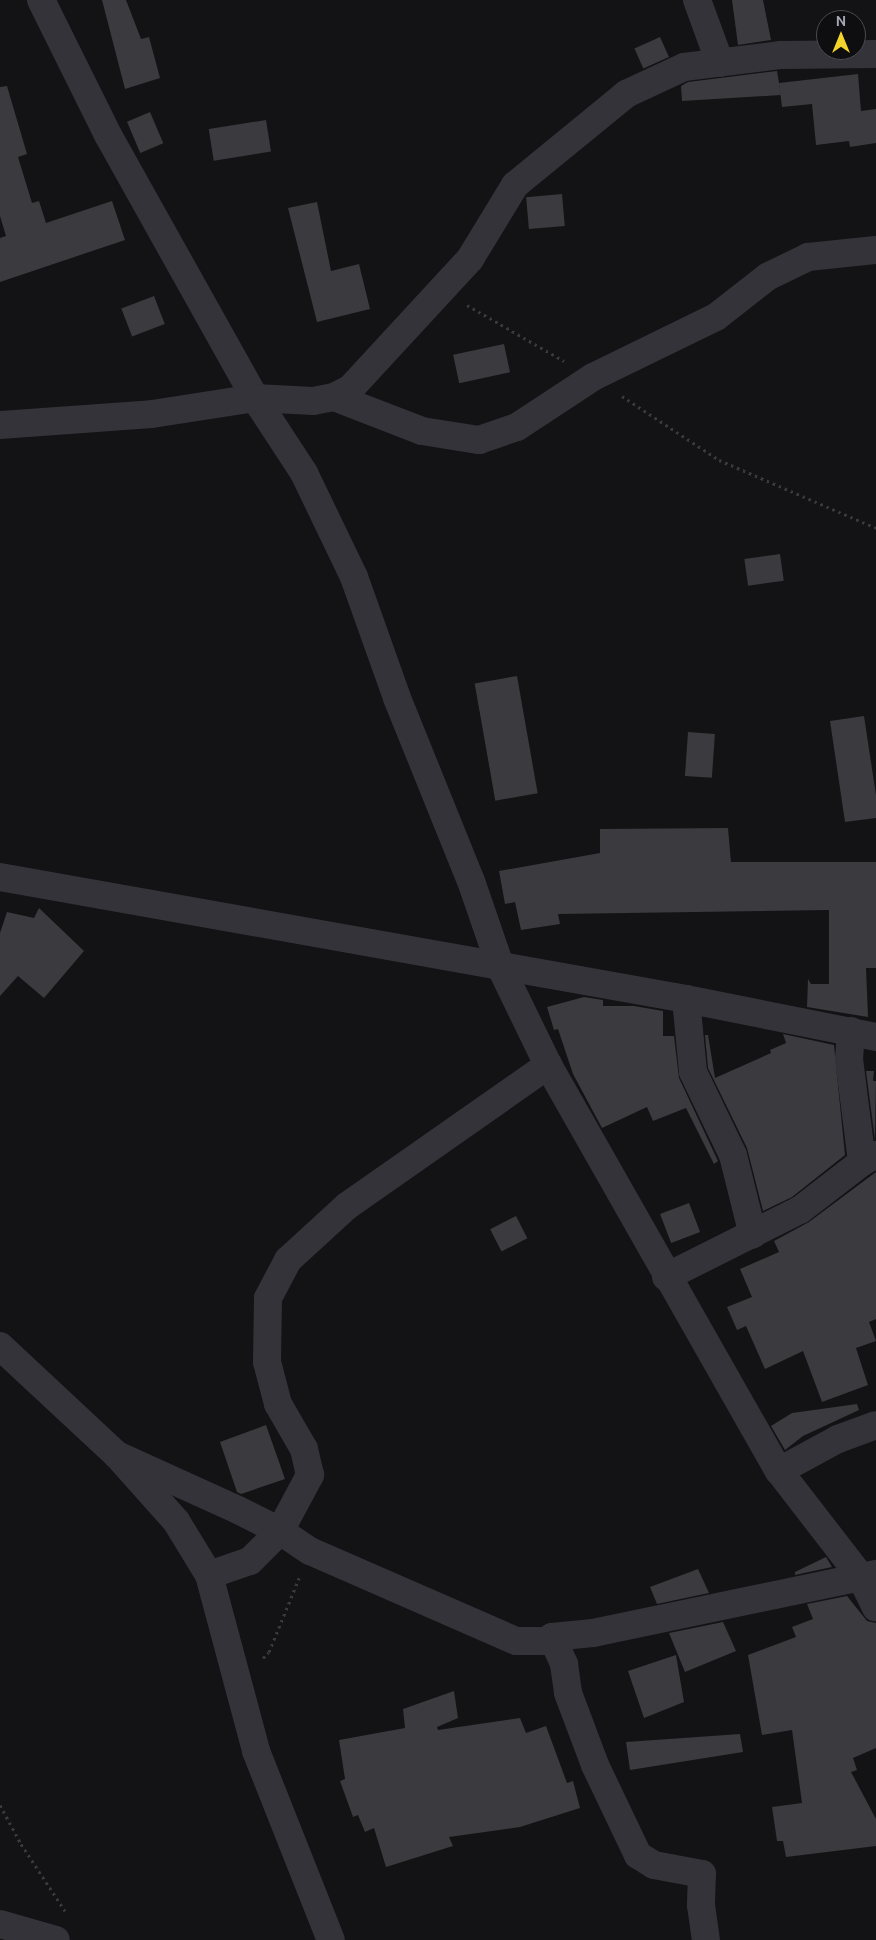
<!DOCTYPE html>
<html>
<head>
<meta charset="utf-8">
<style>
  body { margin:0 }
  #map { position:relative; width:876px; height:1940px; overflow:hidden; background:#131214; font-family:Ubuntu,sans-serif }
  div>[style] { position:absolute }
  .building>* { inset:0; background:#3a3a3f; transform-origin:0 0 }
  .path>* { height:3px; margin-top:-1.5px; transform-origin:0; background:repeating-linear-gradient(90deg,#393a40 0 2.5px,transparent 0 6.5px) }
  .minor>* { height:28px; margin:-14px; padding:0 14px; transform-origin:14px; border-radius:14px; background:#333339 }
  span { translate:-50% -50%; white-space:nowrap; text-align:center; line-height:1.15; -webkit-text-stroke:4px #0e0d0f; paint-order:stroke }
  .north { position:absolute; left:816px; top:10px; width:50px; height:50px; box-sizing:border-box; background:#0e0d0f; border:1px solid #4a4a51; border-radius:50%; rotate:0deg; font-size:14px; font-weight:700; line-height:20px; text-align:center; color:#a4a6b5 }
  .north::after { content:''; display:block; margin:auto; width:18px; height:22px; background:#f3d42b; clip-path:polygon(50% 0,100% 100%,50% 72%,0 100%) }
</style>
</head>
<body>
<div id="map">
  <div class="building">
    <div style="clip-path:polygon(102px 0,126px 0,141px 39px,149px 37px,160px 78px,125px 89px)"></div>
    <div style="clip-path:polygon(732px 0,763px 0,771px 40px,738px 45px)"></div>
    <div style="left:660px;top:37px;width:22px;height:28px;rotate:66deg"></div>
    <div style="clip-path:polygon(777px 71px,781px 95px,682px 101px,681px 86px,688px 82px)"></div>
    <div style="clip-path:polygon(858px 74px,861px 111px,876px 109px,876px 143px,850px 147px,849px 141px,816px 145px,812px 104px,782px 107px,779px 83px)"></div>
    <div style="clip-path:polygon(7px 86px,27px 154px,18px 157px,32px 203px,39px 201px,46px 223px,112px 201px,125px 240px,0 282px,0 238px,6px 236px,0 216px,0 87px)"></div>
    <div style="left:150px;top:112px;width:34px;height:25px;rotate:67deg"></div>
    <div style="left:266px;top:120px;width:32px;height:58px;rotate:81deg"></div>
    <div style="left:562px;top:194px;width:32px;height:36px;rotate:85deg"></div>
    <div style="clip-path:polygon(317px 202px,331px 271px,359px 264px,370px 309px,317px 322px,288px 208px)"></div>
    <div style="left:154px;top:296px;width:30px;height:35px;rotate:69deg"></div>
    <div style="left:504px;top:344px;width:29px;height:52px;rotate:78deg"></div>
    <div style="left:780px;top:554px;width:27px;height:36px;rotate:82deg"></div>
    <div style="left:517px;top:676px;width:119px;height:43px;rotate:80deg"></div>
    <div style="clip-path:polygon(864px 716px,876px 795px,876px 818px,845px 822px,830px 721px)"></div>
    <div style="left:688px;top:732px;width:27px;height:44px;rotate:4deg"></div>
    <div style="clip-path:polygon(728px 828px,731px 862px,876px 862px,876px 968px,866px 968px,868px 1017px,807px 1007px,808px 979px,811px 984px,829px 984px,829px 910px,558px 914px,560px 924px,521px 930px,515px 902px,505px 904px,499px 871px,600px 853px,600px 829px)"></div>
    <div style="clip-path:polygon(39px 908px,84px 951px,44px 998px,18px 976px,0 996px,0 933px,7px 912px,34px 918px)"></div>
    <div style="clip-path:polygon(584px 997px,603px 1000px,603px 1006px,634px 1006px,663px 1011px,663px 1036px,674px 1036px,679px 1078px,718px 1161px,714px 1164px,686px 1108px,653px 1121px,647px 1107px,602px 1128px,573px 1074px,558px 1029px,554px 1030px,547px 1007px)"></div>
    <div style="clip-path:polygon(783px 1034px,834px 1045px,845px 1155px,792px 1197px,763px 1211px,747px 1148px,708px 1068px,705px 1035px,708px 1035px,715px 1078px,771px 1053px,770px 1050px,786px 1043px)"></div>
    <div style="clip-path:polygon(866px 1071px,874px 1071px,873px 1081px,876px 1081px,875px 1140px)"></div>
    <div style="clip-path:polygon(876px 1172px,876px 1319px,869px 1322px,876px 1341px,856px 1348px,868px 1385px,822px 1402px,803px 1351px,765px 1369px,746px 1326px,737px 1330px,727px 1307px,752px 1297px,740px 1269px,779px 1252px,774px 1241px,809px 1222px)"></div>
    <div style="left:689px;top:1203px;width:31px;height:31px;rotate:69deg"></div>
    <div style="left:516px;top:1216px;width:25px;height:29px;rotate:63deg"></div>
    <div style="clip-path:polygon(857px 1404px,859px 1410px,803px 1436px,785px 1450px,771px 1426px,792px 1413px)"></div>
    <div style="clip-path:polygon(266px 1425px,285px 1479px,241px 1494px,237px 1492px,220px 1442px)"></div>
    <div style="clip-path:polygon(826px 1557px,832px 1567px,795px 1575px,795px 1572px)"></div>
    <div style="clip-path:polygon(698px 1569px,709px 1593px,657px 1604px,650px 1587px)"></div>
    <div style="clip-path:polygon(847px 1596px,867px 1621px,876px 1623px,876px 1748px,853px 1758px,857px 1770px,851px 1772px,876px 1819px,876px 1846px,786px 1857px,783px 1841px,777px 1841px,772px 1807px,802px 1803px,792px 1730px,762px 1735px,748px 1655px,796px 1637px,792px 1627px,813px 1619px,807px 1604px)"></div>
    <div style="clip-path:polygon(723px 1622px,736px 1651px,685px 1672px,669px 1633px)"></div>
    <div style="clip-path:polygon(676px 1655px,684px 1702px,644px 1718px,628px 1671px)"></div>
    <div style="clip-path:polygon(454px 1691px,458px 1718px,437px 1727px,438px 1730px,520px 1718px,526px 1733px,546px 1726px,567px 1783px,573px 1781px,580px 1808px,520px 1827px,449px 1837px,453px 1846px,386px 1867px,374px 1828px,365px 1832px,358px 1815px,353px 1817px,340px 1781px,345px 1779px,339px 1740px,405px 1728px,403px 1709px)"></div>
    <div style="clip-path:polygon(740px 1734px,743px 1752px,630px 1770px,626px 1742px)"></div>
  </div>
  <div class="path">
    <div style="left:467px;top:305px;width:112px;rotate:30deg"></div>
    <div style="left:622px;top:396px;width:116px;rotate:33.4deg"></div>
    <div style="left:719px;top:460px;width:171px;rotate:23.4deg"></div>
    <div style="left:263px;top:1658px;width:8px;rotate:-45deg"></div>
    <div style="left:269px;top:1652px;width:80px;rotate:-67.9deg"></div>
    <div style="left:0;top:1805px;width:44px;rotate:61.7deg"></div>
    <div style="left:21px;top:1844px;width:80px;rotate:56.7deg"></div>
  </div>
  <div class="minor">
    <div style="left:41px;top:0;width:151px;rotate:63.6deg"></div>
    <div style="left:108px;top:135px;width:301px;rotate:60.8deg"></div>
    <div style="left:255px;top:398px;width:90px;rotate:56.8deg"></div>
    <div style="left:304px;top:473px;width:115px;rotate:64.3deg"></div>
    <div style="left:354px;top:577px;width:128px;rotate:70.4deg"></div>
    <div style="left:397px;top:698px;width:197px;rotate:68deg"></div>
    <div style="left:471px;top:881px;width:92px;rotate:71deg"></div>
    <div style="left:501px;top:968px;width:108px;rotate:64.1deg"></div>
    <div style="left:548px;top:1065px;width:467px;rotate:60.4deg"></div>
    <div style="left:779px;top:1471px;width:134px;rotate:52.3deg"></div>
    <div style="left:861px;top:1577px;width:34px;rotate:64deg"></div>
    <div style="left:697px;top:0;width:67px;rotate:69.9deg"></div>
    <div style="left:334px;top:397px;width:94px;rotate:21.1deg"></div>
    <div style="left:422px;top:431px;width:58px;rotate:9deg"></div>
    <div style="left:479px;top:440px;width:40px;rotate:-18.9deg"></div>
    <div style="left:517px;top:427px;width:91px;rotate:-33.3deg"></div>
    <div style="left:593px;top:377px;width:137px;rotate:-26deg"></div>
    <div style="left:716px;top:317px;width:65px;rotate:-38.1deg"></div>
    <div style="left:767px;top:277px;width:46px;rotate:-26deg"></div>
    <div style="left:808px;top:257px;width:68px;rotate:-5.9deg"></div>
    <div style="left:0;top:425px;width:152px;rotate:-4.1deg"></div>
    <div style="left:152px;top:414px;width:104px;rotate:-8.8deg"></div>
    <div style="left:255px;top:398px;width:58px;rotate:3deg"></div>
    <div style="left:313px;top:401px;width:21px;rotate:-11deg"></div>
    <div style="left:334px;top:397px;width:18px;rotate:-27deg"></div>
    <div style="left:350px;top:389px;width:177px;rotate:-47.3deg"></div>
    <div style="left:470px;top:259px;width:87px;rotate:-58.7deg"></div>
    <div style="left:515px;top:185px;width:144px;rotate:-39.3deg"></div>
    <div style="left:626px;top:94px;width:64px;rotate:-25deg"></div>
    <div style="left:684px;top:67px;width:98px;rotate:-7.1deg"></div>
    <div style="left:781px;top:55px;width:95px;rotate:-0.6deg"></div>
    <div style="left:0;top:877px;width:697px;rotate:10.08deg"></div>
    <div style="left:686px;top:999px;width:194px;rotate:11.3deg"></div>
    <div style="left:686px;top:999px;width:73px;rotate:84.5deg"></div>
    <div style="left:693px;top:1072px;width:92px;rotate:64.3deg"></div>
    <div style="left:733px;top:1155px;width:82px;rotate:76deg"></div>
    <div style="left:851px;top:1031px;width:28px;rotate:94deg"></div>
    <div style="left:849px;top:1059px;width:104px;rotate:82.8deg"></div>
    <div style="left:666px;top:1277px;width:150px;rotate:-26.6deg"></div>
    <div style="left:800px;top:1210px;width:78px;rotate:-37.7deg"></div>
    <div style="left:862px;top:1162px;width:16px;rotate:-27deg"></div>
    <div style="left:0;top:1346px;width:160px;rotate:43deg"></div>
    <div style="left:117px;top:1455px;width:89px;rotate:48.2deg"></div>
    <div style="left:176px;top:1521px;width:63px;rotate:58.6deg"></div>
    <div style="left:209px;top:1575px;width:182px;rotate:75deg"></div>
    <div style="left:256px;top:1751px;width:203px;rotate:68.4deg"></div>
    <div style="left:117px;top:1455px;width:133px;rotate:24.4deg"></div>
    <div style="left:238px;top:1510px;width:47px;rotate:26.6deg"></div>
    <div style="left:280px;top:1531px;width:36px;rotate:34deg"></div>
    <div style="left:310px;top:1551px;width:225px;rotate:23.6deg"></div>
    <div style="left:516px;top:1641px;width:33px"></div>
    <div style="left:549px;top:1641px;width:5px;rotate:-53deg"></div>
    <div style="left:552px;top:1637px;width:41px;rotate:-5.6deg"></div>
    <div style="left:593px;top:1633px;width:289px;rotate:-11.8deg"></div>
    <div style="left:779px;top:1471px;width:67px;rotate:-28.5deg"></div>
    <div style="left:838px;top:1439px;width:40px;rotate:-20.2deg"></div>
    <div style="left:209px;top:1575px;width:43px;rotate:-18.9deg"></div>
    <div style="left:250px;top:1561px;width:42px;rotate:-45deg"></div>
    <div style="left:280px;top:1531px;width:64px;rotate:-61.8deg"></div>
    <div style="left:310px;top:1475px;width:27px;rotate:-103deg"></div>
    <div style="left:304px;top:1449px;width:52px;rotate:-120deg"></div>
    <div style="left:278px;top:1404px;width:43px;rotate:-104.7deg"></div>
    <div style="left:267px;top:1362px;width:64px;rotate:-89.1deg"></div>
    <div style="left:268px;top:1298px;width:43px;rotate:-62.2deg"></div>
    <div style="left:288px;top:1260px;width:80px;rotate:-42.5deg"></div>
    <div style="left:347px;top:1206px;width:246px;rotate:-35deg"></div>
    <div style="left:552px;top:1637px;width:30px;rotate:66deg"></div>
    <div style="left:564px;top:1664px;width:29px;rotate:82deg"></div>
    <div style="left:568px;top:1693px;width:77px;rotate:69.4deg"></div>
    <div style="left:595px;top:1765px;width:100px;rotate:64.5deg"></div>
    <div style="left:638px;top:1855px;width:19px;rotate:32deg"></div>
    <div style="left:654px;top:1865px;width:49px;rotate:10.6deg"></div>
    <div style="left:702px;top:1874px;width:31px;rotate:92deg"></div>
    <div style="left:701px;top:1905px;width:35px;rotate:82deg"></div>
    <div style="left:0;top:1924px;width:58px;rotate:15.9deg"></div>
  </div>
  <div class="north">N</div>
</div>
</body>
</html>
